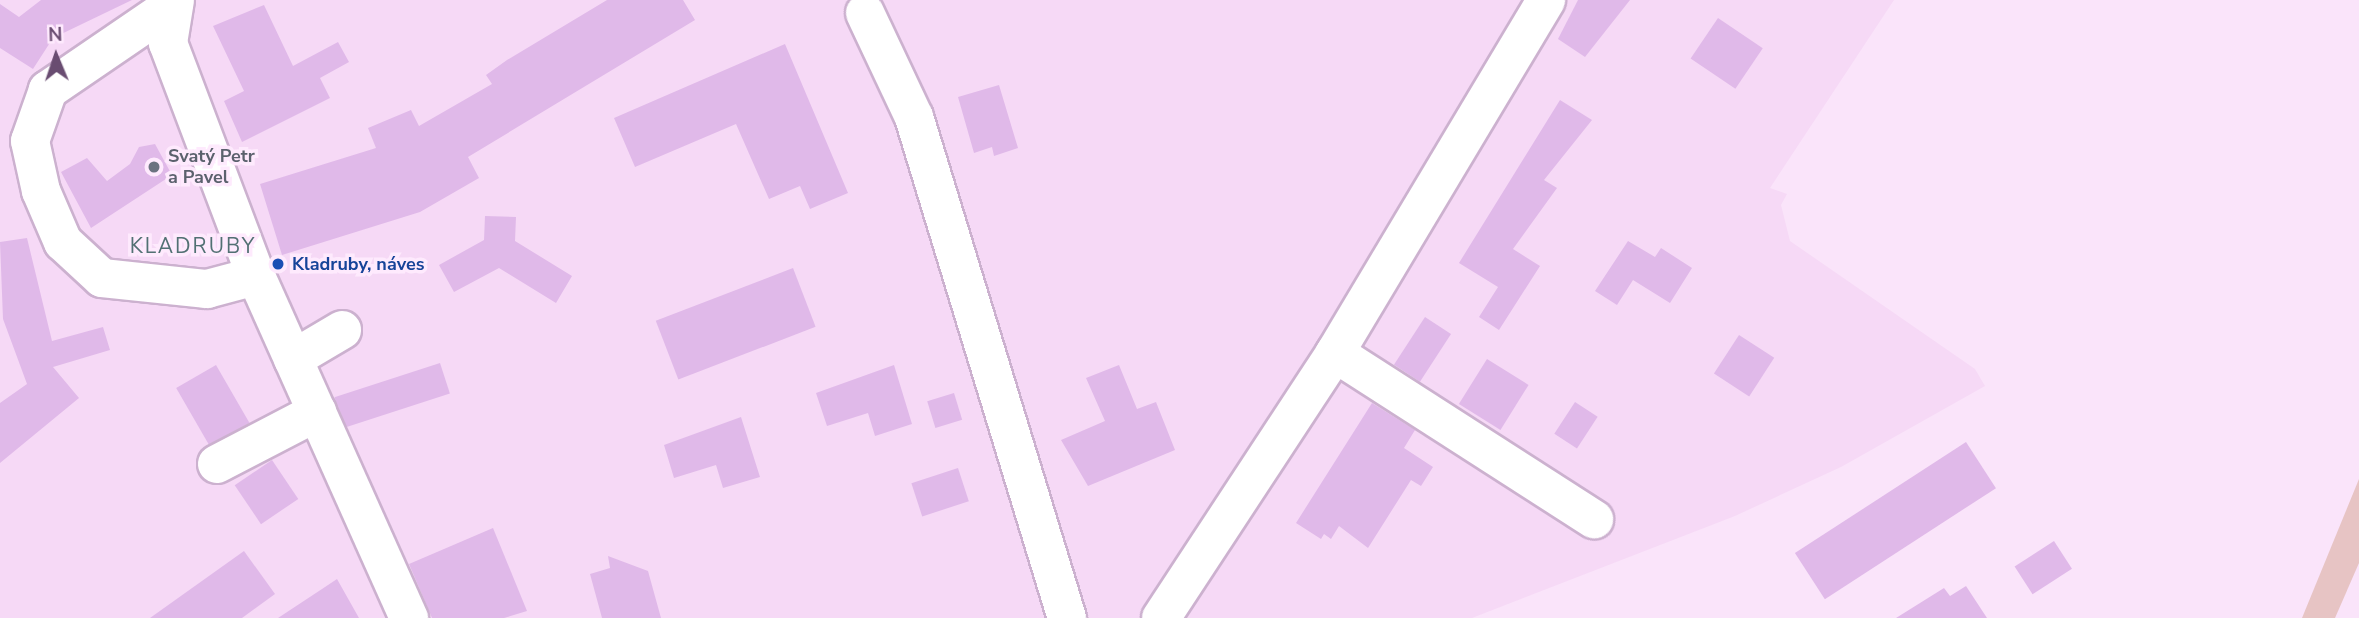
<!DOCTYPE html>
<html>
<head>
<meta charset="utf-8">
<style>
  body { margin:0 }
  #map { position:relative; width:2359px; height:618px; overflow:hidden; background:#fae4fa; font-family:"Nunito Sans",sans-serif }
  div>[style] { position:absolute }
  .residential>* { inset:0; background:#f6d9f6 }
  .green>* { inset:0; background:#e7c4c4 }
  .building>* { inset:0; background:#e0b9e9; transform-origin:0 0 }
  .roads { filter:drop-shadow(2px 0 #ccb1cf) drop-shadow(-2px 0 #ccb1cf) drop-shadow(0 2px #ccb1cf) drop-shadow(0 -2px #ccb1cf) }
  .minor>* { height:38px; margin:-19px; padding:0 19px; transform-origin:19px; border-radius:19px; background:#fff }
  .dots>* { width:19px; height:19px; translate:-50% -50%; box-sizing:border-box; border:4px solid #feeafd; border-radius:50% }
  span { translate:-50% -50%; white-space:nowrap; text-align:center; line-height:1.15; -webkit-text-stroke:7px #feeafd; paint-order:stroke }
  .worship-label { font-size:18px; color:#5b616d; font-weight:700 }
  .left { translate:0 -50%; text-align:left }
  .transit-label { font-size:18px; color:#164399; font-weight:700 }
  .quarter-label { font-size:21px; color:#527073; letter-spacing:2px }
  .north { position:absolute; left:21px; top:21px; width:70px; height:70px; -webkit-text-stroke:5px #feeafd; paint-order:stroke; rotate:358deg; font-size:19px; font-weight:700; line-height:28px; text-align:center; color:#694c71 }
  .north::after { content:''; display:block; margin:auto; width:24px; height:32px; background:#694c71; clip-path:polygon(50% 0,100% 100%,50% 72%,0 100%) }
</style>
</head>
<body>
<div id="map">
  <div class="residential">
    <div style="clip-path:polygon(0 0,1894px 0,1770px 188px,1787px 194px,1781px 205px,1790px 241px,1975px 369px,1985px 386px,1841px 467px,1735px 516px,1472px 618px,0 618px)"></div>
  </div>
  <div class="green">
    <div style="clip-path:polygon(2359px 479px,2359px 563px,2335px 618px,2302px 618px)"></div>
  </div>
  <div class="building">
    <div style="clip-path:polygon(41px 0,132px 0,53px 38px,33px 69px,0 48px,0 4px,19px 17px)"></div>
    <div style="clip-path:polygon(607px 0,683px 0,695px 20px,468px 157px,479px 178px,420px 212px,282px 255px,260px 184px,376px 148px,368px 128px,411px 110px,419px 126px,492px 84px,486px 75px,507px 60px)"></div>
    <div style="clip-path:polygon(1578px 0,1630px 0,1585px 57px,1558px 39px)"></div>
    <div style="clip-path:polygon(264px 5px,293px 66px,338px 42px,349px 62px,320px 78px,330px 98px,242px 142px,224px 101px,244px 91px,213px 26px)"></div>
    <div style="left:1718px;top:18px;width:54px;height:49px;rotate:34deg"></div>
    <div style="clip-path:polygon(785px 44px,848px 193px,810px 209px,800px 186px,769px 199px,736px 124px,635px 167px,614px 118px)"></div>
    <div style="clip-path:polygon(999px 85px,1018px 148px,994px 156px,992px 147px,974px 153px,958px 97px)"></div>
    <div style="clip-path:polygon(1560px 100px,1592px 120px,1544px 180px,1557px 188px,1513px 249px,1540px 266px,1499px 330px,1479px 317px,1498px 287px,1459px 263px)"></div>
    <div style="clip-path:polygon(155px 144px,172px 175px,91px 228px,61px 172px,87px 158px,107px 181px,130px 164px,139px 147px)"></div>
    <div style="clip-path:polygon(485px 216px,516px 217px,515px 241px,572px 276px,556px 303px,499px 268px,454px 292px,439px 265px,484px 240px)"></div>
    <div style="clip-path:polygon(27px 238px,52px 341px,103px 327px,110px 350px,53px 367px,79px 398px,0 463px,0 403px,27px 384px,3px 319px,0 242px)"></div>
    <div style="clip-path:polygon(1628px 241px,1655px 257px,1661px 248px,1692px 268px,1670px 303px,1633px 280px,1617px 305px,1595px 291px)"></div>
    <div style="left:793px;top:268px;width:63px;height:147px;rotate:69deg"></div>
    <div style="left:1425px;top:317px;width:31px;height:57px;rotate:33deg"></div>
    <div style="left:1739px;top:335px;width:42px;height:46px;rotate:33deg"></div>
    <div style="left:1487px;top:359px;width:49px;height:53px;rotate:32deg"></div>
    <div style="left:440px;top:363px;width:32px;height:111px;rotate:72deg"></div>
    <div style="left:216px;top:365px;width:67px;height:46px;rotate:60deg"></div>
    <div style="clip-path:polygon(894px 365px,912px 424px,875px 436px,868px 413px,827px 426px,816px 393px)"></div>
    <div style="clip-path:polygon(1119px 365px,1137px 409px,1156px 402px,1175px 450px,1088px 486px,1061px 440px,1105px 421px,1086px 378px)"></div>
    <div style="left:954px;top:393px;width:28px;height:28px;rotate:73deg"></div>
    <div style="left:1575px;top:402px;width:27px;height:38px;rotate:33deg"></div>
    <div style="clip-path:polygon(1372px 403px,1415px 430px,1404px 448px,1433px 467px,1421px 486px,1411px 480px,1368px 548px,1339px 526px,1331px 539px,1324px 534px,1321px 539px,1296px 523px)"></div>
    <div style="clip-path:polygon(741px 417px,760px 477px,723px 488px,716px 465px,674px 478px,664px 445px)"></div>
    <div style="left:1966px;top:442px;width:55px;height:204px;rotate:57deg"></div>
    <div style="left:272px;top:460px;width:47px;height:45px;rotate:56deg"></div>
    <div style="left:958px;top:468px;width:35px;height:49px;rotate:72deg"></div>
    <div style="clip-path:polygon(493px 528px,527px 611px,504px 618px,432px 618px,409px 564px)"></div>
    <div style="left:2054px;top:541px;width:33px;height:47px;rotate:57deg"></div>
    <div style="clip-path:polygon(244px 551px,275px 594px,242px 618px,150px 618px)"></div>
    <div style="clip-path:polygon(608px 556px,648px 571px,661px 618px,602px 618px,590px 574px,610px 568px)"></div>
    <div style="clip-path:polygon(337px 579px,359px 618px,278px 618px,322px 589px)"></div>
    <div style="clip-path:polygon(1966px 586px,1987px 618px,1896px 618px,1944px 588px,1950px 596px)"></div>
  </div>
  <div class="roads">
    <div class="minor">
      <div style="left:175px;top:0;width:44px;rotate:99.2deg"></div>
      <div style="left:168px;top:43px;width:249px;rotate:69.3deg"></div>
      <div style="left:256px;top:276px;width:375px;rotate:65.9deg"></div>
      <div style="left:174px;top:4px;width:153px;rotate:145.7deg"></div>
      <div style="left:48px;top:90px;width:54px;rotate:109.4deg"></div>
      <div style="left:30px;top:141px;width:51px;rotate:77.6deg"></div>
      <div style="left:41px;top:191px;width:56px;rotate:66.7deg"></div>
      <div style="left:63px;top:242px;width:53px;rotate:42.7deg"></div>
      <div style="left:102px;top:278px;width:106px;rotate:6deg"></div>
      <div style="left:207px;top:289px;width:51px;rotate:-14.9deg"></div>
      <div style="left:865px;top:13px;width:115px;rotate:64.8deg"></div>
      <div style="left:914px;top:117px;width:524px;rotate:73.02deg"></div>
      <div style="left:1335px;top:353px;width:308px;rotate:32.7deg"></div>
      <div style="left:293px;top:359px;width:57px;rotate:-30.6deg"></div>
      <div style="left:217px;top:464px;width:113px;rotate:-27.5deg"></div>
      <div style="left:1161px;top:618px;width:317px;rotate:-56.7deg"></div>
      <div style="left:1335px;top:353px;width:411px;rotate:-59.1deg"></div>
    </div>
  </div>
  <div class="dots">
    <div style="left:154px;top:167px;background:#6b7280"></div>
    <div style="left:278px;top:264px;background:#1a4fb4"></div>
  </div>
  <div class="worship-label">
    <span class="left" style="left:168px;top:167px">Svatý Petr<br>a Pavel</span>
  </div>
  <div class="transit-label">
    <span class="left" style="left:292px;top:264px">Kladruby, náves</span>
  </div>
  <div class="quarter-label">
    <span style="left:193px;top:246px">KLADRUBY</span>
  </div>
  <div class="north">N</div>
</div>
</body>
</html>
